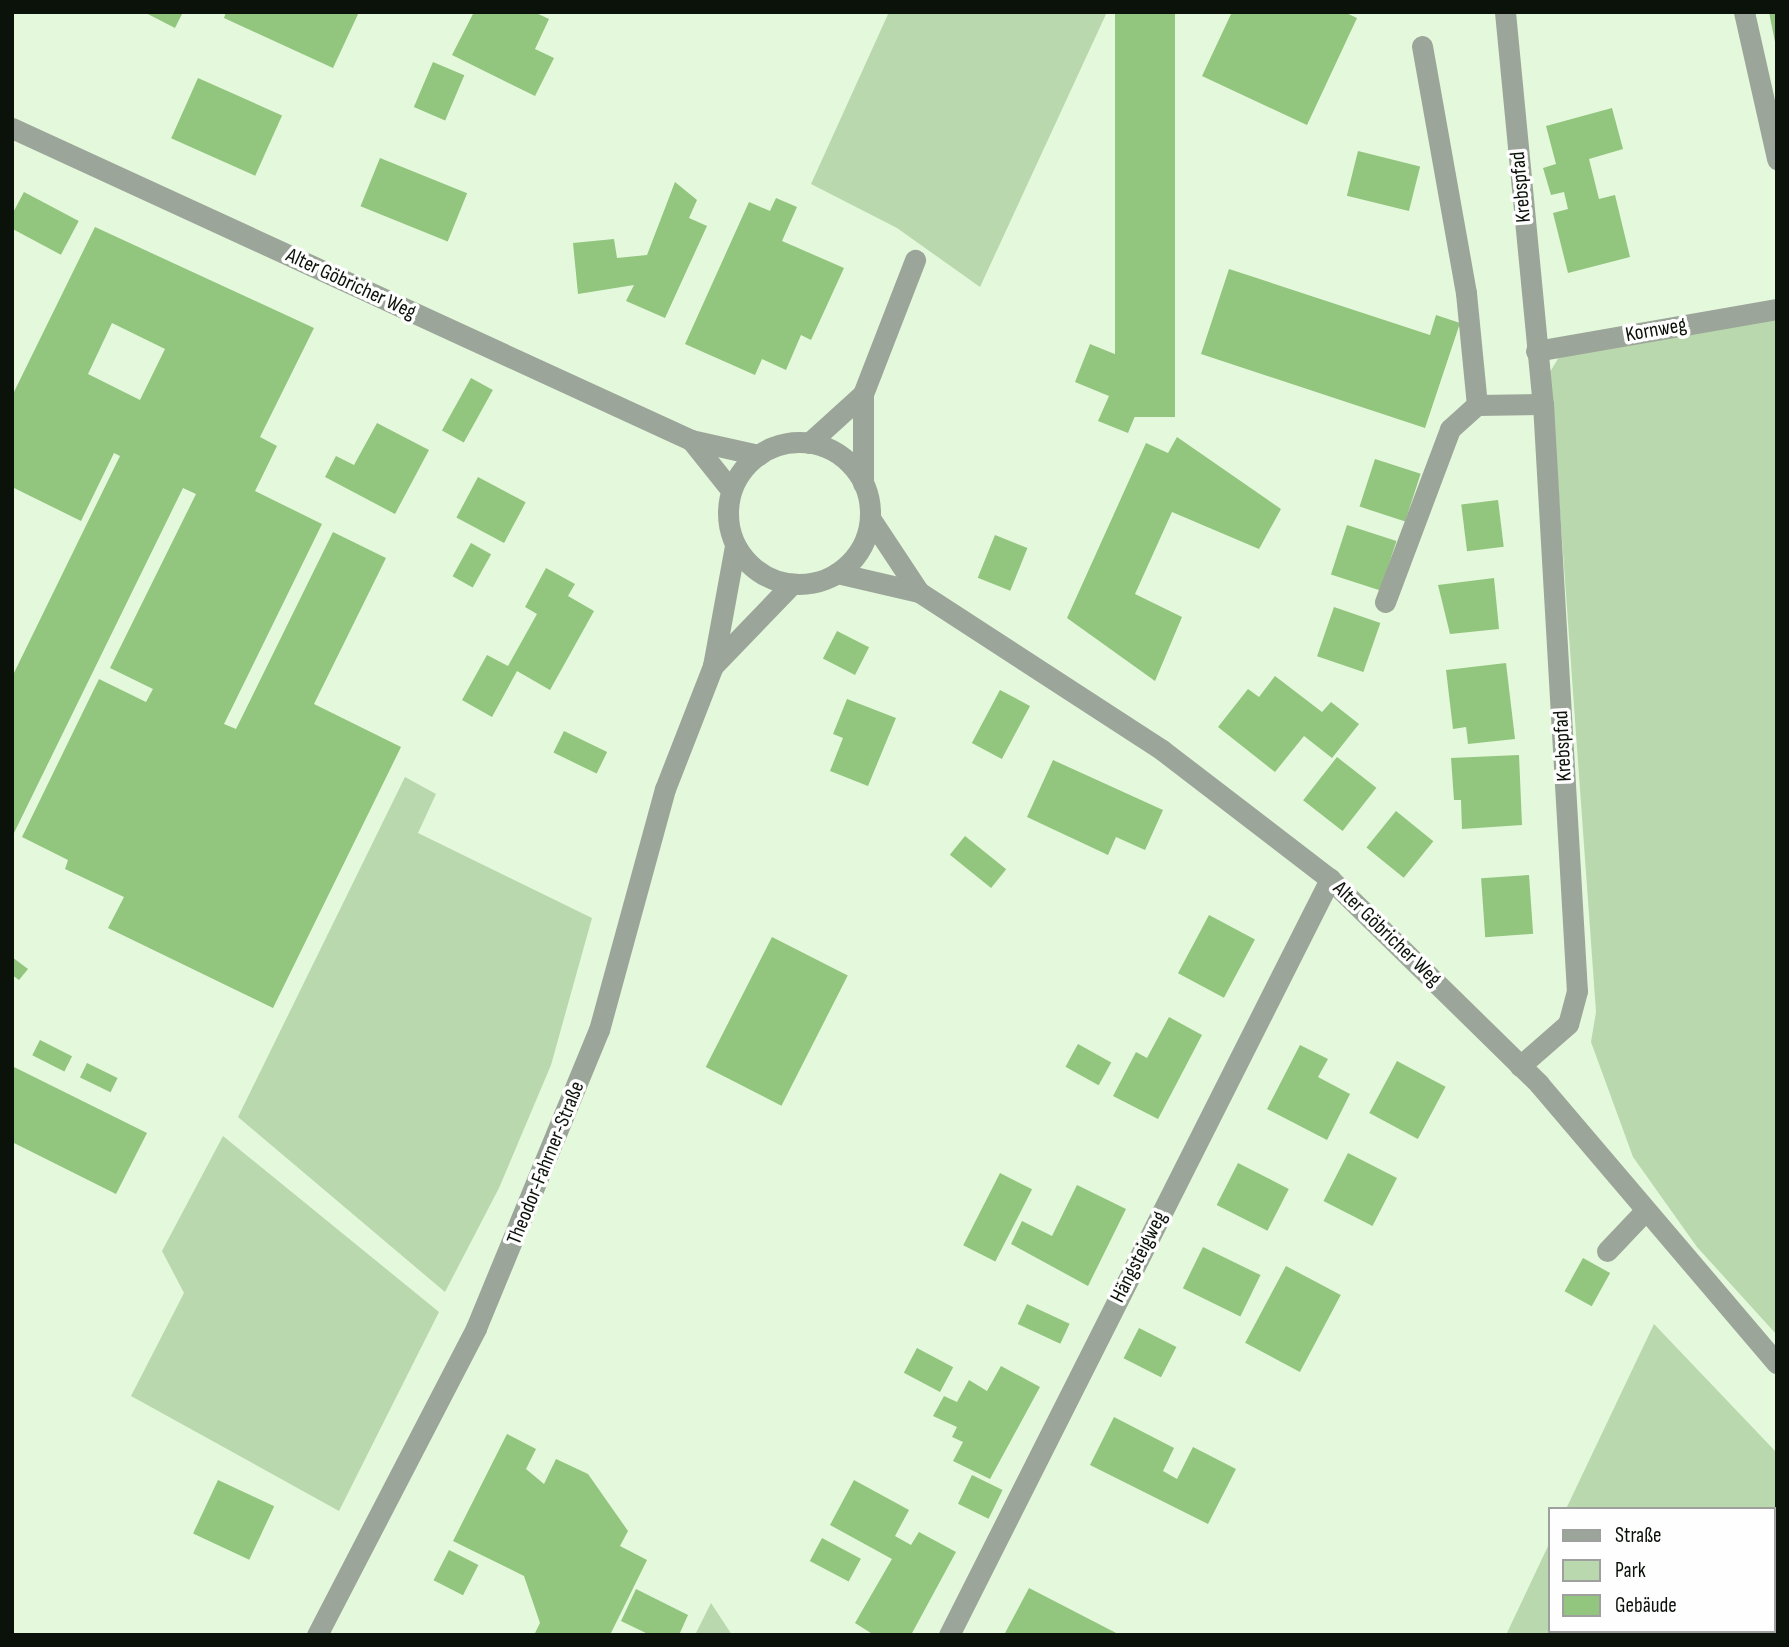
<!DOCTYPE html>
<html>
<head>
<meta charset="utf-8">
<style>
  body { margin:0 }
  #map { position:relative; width:1789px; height:1647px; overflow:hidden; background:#e4f8dc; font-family:"Sofia Sans Condensed",sans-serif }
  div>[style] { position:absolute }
  .green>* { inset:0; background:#b9d8ad }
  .building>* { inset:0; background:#92c57d; transform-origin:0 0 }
  .minor>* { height:21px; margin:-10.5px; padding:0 10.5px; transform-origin:10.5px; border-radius:10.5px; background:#9ca599 }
  .minor>.ring { margin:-10.5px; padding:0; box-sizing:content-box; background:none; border:21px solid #9ca599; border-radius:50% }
  span { translate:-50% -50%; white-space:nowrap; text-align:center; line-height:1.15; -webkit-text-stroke:7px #fefefe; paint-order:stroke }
  .street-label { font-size:21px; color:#0b1209 }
  .frame { position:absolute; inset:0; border:14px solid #0b1209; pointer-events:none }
  .legend { position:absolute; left:1548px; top:1507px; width:228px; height:126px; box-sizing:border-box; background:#fefefe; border:2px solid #9da09c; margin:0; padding:9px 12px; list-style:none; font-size:21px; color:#0b1209 }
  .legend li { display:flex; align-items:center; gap:14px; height:35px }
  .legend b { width:35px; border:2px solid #9da09c }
</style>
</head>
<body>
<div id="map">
  <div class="green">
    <div style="clip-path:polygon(889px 12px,1107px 12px,980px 287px,897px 228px,811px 184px)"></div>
    <div style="clip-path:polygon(1777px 315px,1777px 1335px,1697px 1247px,1633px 1157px,1591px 1042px,1596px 1012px,1550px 372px,1559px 357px)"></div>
    <div style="clip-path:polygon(405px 777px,436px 794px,418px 833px,592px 918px,551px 1065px,499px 1188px,445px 1292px,238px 1117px)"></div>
    <div style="clip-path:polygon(223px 1136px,439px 1312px,339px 1511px,131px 1396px,184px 1293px,162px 1251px)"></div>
    <div style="clip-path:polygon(1654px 1324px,1777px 1453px,1777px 1635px,1506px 1635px,1549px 1544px,1549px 1631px,1773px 1631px,1773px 1509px,1566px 1509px)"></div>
    <div style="clip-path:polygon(711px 1603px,732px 1635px,695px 1635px)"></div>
  </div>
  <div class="building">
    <div style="clip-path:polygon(144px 12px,183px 12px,175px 28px)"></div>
    <div style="clip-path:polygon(226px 12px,359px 12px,333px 68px,224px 18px)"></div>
    <div style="clip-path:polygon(474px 12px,534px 12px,549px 19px,535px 49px,554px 58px,535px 96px,452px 55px)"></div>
    <div style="left:1115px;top:12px;width:60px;height:405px"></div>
    <div style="clip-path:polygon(1232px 12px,1344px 12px,1357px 18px,1307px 125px,1202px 76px)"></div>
    <div style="clip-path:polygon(1769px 12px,1777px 12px,1777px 47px,1776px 47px)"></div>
    <div style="left:433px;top:62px;width:34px;height:49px;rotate:23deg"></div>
    <div style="left:198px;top:78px;width:92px;height:66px;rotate:24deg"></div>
    <div style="clip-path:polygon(1612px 108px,1623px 149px,1589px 159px,1599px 199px,1615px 195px,1630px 257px,1568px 273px,1553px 213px,1568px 209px,1564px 192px,1551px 195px,1543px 168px,1556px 164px,1546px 126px)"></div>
    <div style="left:1358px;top:151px;width:64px;height:46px;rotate:14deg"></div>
    <div style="left:380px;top:158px;width:94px;height:52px;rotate:22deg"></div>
    <div style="clip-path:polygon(675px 182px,697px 200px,689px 218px,707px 226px,665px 318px,626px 301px,634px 285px,578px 294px,573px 243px,614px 239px,617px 258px,647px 255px)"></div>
    <div style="left:24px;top:192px;width:62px;height:38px;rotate:28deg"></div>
    <div style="clip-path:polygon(776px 198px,797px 207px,782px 241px,844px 268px,811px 340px,801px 335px,786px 370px,762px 359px,755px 375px,685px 344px,749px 202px,770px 211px)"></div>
    <div style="clip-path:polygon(evenodd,95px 227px,314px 328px,260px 437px,277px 446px,255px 491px,322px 524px,224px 724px,236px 729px,333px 532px,386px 558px,314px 704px,401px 747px,273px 1008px,108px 928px,124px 897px,65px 869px,68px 860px,22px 837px,99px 679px,146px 702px,153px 689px,110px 668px,196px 494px,183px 488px,12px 837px,12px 677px,120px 456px,114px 453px,81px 521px,12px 487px,12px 396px,95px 227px,112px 323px,165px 349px,140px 400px,88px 374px,112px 323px)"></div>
    <div style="clip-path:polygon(1229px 269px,1430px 335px,1436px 315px,1460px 323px,1425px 428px,1201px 354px)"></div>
    <div style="clip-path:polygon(1090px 344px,1154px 370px,1128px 433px,1098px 421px,1109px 396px,1075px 382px)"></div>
    <div style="left:471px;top:378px;width:25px;height:60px;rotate:29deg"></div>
    <div style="clip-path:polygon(377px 423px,429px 450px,395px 514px,325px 477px,336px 456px,354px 465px)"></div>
    <div style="clip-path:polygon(1177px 437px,1281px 509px,1259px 549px,1172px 512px,1135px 594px,1182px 617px,1155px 681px,1067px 618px,1146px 443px,1168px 453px)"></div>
    <div style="left:1375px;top:459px;width:48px;height:50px;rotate:18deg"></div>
    <div style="left:478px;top:477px;width:54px;height:46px;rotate:28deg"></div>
    <div style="left:1498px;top:500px;width:47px;height:37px;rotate:83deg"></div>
    <div style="left:1347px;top:525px;width:52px;height:52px;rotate:18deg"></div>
    <div style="left:995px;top:535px;width:35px;height:46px;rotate:22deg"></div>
    <div style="left:471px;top:543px;width:23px;height:38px;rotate:29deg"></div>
    <div style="clip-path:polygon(546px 568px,575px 584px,568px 596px,594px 611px,550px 690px,517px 671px,492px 717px,462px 700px,487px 655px,508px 666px,537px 614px,525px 607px)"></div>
    <div style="clip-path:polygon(1494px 578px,1499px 629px,1450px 634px,1438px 585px)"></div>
    <div style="left:1334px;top:607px;width:49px;height:52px;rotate:19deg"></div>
    <div style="left:837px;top:631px;width:36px;height:31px;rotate:27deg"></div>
    <div style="clip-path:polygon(1506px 663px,1515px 739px,1468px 744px,1466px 727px,1453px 729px,1446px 670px)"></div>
    <div style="clip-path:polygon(1275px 676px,1322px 712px,1331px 702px,1359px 724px,1332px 758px,1304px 736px,1275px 772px,1218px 727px,1248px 689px,1259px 697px)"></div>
    <div style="left:1000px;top:690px;width:34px;height:60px;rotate:28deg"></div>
    <div style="clip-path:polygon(847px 699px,896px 718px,868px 786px,830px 771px,843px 738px,833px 734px)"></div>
    <div style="left:564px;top:731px;width:48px;height:24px;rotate:26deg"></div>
    <div style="clip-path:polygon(1519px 755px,1522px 825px,1462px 829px,1461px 800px,1454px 800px,1451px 758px)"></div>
    <div style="left:1337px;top:757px;width:50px;height:55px;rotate:38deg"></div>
    <div style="clip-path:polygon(1053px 760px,1163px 810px,1145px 850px,1116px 837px,1108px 855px,1027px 817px)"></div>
    <div style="left:1396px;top:811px;width:48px;height:47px;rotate:39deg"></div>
    <div style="left:965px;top:836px;width:53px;height:24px;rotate:39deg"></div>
    <div style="left:1529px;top:875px;width:59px;height:48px;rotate:86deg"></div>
    <div style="left:1209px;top:915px;width:52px;height:66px;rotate:28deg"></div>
    <div style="left:772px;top:937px;width:85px;height:146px;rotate:27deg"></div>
    <div style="clip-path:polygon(12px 957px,28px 969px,19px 980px,12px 975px)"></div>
    <div style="clip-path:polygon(1169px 1017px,1202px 1035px,1158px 1119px,1113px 1096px,1136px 1052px,1147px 1058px)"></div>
    <div style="left:40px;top:1040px;width:36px;height:17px;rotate:27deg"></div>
    <div style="left:1078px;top:1044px;width:38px;height:26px;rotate:29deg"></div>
    <div style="clip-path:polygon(1300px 1045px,1328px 1059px,1318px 1077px,1350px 1094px,1327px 1140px,1267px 1109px)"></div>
    <div style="left:1397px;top:1061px;width:55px;height:59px;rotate:28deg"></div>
    <div style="left:87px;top:1063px;width:34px;height:16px;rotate:26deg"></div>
    <div style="clip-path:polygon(12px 1066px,147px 1133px,116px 1194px,12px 1142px)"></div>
    <div style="left:1348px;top:1153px;width:55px;height:54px;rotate:27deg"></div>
    <div style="left:1238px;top:1163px;width:57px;height:47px;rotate:27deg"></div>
    <div style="left:1000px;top:1173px;width:36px;height:81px;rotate:27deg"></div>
    <div style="clip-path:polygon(1077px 1185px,1126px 1209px,1088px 1286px,1011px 1244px,1022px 1221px,1052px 1236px)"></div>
    <div style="left:1203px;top:1247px;width:64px;height:46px;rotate:26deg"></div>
    <div style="left:1583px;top:1258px;width:31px;height:38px;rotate:29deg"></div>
    <div style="left:1286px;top:1266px;width:62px;height:87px;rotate:28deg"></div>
    <div style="left:1027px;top:1304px;width:47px;height:22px;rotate:25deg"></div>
    <div style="left:1139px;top:1328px;width:42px;height:34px;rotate:27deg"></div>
    <div style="left:917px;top:1348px;width:41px;height:28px;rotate:28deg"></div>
    <div style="clip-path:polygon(1001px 1366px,1040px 1387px,990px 1479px,953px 1461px,963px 1442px,952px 1437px,957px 1427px,933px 1416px,944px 1396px,957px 1402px,969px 1380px,987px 1391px)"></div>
    <div style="clip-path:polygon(1114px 1417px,1174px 1448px,1163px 1471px,1177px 1479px,1193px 1447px,1236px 1469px,1208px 1524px,1090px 1465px)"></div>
    <div style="clip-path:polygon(507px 1434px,536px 1449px,526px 1469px,544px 1484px,556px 1459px,588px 1474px,628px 1531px,620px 1546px,647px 1560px,610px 1635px,534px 1635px,540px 1623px,524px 1576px,453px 1541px)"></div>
    <div style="left:972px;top:1475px;width:34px;height:32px;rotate:26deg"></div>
    <div style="left:218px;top:1480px;width:62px;height:59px;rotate:25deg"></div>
    <div style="clip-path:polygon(854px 1480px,909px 1510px,895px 1536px,911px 1545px,919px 1532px,956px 1552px,911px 1635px,874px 1635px,855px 1623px,892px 1559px,830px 1525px)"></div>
    <div style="left:822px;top:1538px;width:44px;height:26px;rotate:28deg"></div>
    <div style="left:449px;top:1550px;width:33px;height:34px;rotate:27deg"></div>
    <div style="clip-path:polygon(1029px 1588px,1120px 1635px,1004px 1635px)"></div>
    <div style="clip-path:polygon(636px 1589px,688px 1615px,679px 1635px,650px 1635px,621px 1621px)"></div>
  </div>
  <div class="minor">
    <div style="left:1505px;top:12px;width:394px;rotate:84.5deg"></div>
    <div style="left:1543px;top:404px;width:588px;rotate:86.69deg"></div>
    <div style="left:1577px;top:991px;width:34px;rotate:105deg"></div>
    <div style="left:1568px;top:1024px;width:64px;rotate:138.8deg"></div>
    <div style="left:1744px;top:12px;width:151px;rotate:77.3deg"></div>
    <div style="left:1422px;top:46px;width:251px;rotate:79.9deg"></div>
    <div style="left:1466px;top:293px;width:113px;rotate:84.4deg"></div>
    <div style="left:12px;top:128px;width:747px;rotate:24.68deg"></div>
    <div style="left:691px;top:440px;width:69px;rotate:12.6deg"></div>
    <div style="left:1536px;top:351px;width:245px;rotate:-9.9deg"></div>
    <div style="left:691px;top:440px;width:64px;rotate:51.3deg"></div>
    <div class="ring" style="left:728px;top:442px;width:121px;height:121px"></div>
    <div style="left:809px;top:443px;width:73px;rotate:-42.2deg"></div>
    <div style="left:863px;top:483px;width:89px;rotate:-90deg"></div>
    <div style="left:863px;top:394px;width:144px;rotate:-68.8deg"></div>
    <div style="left:870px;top:518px;width:89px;rotate:56.5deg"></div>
    <div style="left:837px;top:573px;width:84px;rotate:13deg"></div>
    <div style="left:919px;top:592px;width:290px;rotate:33deg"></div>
    <div style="left:1162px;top:750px;width:212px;rotate:37.5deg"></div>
    <div style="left:1330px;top:879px;width:293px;rotate:44.4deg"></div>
    <div style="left:1539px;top:1084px;width:367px;rotate:49.6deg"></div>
    <div style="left:1385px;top:602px;width:185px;rotate:-69.4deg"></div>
    <div style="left:1450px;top:429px;width:36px;rotate:-42deg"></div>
    <div style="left:1477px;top:405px;width:66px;rotate:-0.9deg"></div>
    <div style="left:713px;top:666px;width:114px;rotate:-46.1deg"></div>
    <div style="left:1607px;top:1251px;width:52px;rotate:-46.5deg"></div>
    <div style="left:317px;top:1635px;width:346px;rotate:-62.6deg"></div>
    <div style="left:476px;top:1328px;width:322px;rotate:-67.6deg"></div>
    <div style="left:599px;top:1030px;width:250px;rotate:-74.7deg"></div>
    <div style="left:665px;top:789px;width:132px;rotate:-68.7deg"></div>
    <div style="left:713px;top:666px;width:122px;rotate:-79.6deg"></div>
    <div style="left:949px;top:1635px;width:847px;rotate:-63.25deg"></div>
  </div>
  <div class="street-label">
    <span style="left:1521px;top:187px;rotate:-95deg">Krebspfad</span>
    <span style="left:351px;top:284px;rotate:25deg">Alter Göbricher Weg</span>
    <span style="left:1656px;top:330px;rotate:-10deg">Kornweg</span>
    <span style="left:1563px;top:746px;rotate:-93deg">Krebspfad</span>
    <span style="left:1387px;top:934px;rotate:44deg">Alter Göbricher Weg</span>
    <span style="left:546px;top:1163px;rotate:-68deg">Theodor-Fahrner-Straße</span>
    <span style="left:1139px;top:1257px;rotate:-63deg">Hängsteigweg</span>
  </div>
  <div class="frame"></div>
  <ul class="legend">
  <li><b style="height:9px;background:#9ca599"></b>Straße</li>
  <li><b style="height:19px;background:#b9d8ad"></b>Park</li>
  <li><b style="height:19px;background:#92c57d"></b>Gebäude</li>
  </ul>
</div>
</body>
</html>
